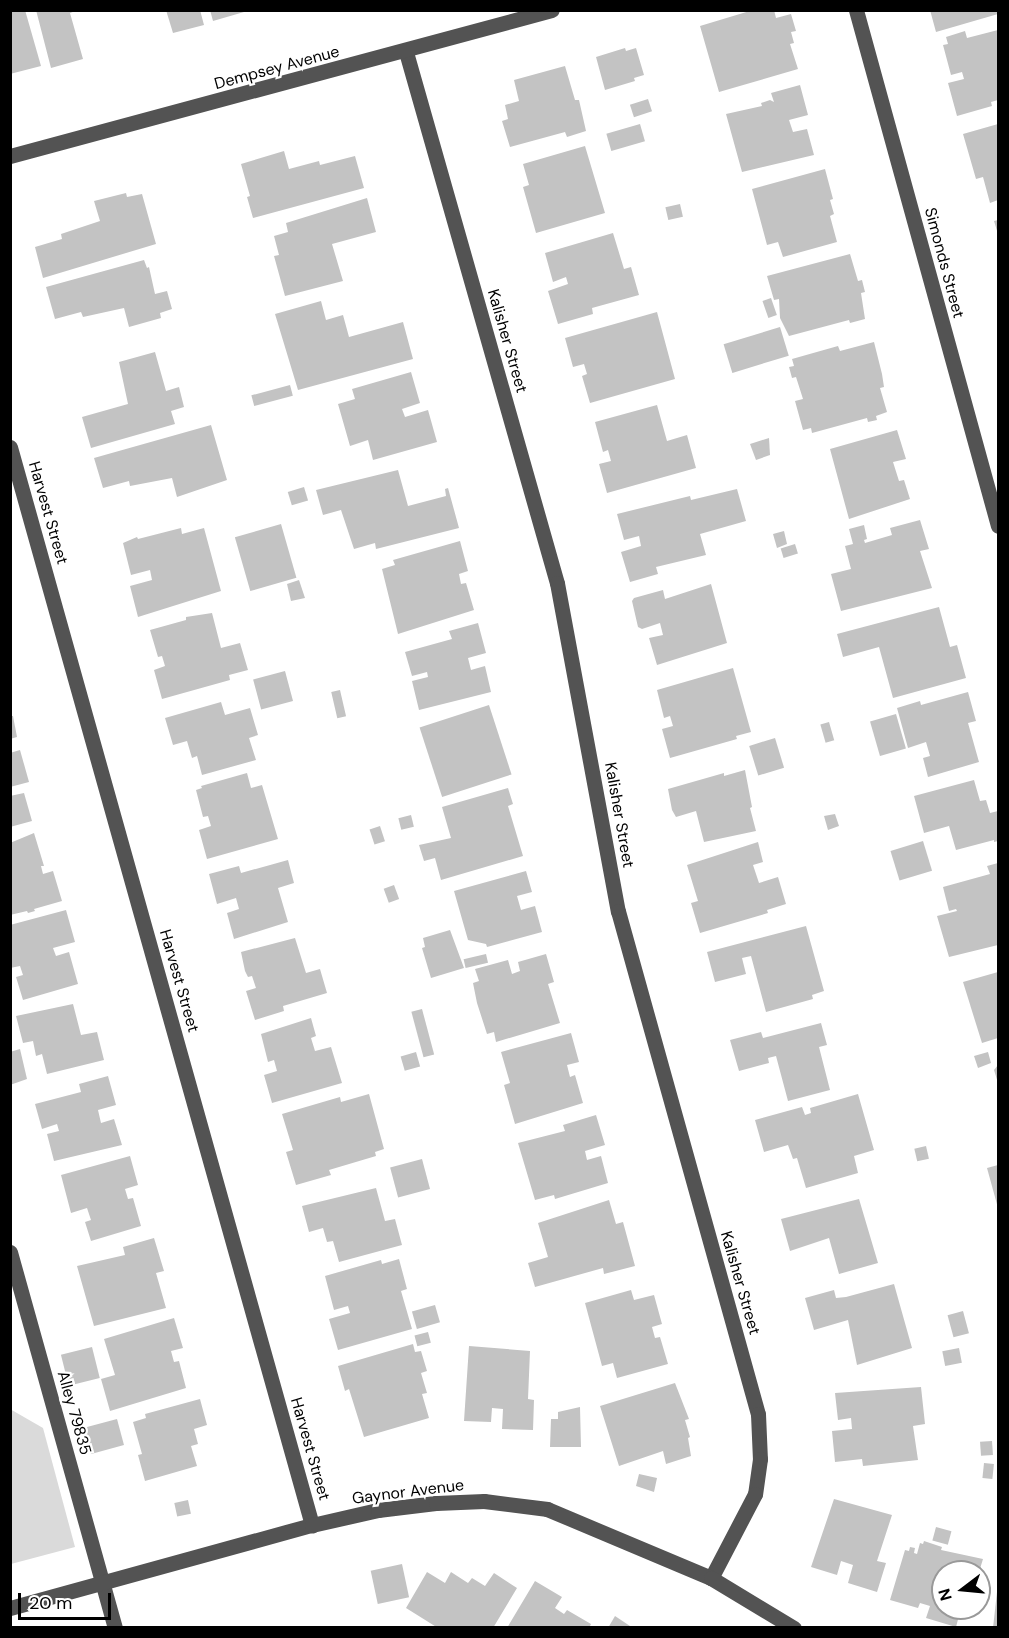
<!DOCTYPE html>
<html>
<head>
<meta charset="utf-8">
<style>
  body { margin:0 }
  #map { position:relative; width:1009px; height:1638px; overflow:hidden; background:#fff; font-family:"DM Sans",sans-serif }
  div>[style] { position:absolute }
  .green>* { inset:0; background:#dadada }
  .building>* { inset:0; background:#c3c3c3; transform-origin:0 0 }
  .minor>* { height:15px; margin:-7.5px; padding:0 7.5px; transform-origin:7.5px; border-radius:7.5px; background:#535353 }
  span { translate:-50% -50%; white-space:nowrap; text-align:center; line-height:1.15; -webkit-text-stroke:4.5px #fff; paint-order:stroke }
  .street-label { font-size:16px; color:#000 }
  .frame { position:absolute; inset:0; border:12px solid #000; pointer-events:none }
  .north { position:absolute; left:931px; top:1560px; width:60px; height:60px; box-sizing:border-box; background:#fff; border:2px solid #999; border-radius:50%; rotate:254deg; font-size:16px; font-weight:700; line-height:24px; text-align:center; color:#000 }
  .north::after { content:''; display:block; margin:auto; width:21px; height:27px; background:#000; clip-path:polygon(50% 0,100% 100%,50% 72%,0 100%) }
  .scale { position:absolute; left:18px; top:1593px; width:93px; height:27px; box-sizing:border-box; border:3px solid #000; border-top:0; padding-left:8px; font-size:18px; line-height:21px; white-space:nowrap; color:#000; -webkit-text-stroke:4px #fff; paint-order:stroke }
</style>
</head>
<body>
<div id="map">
  <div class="green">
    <div style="clip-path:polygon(10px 1409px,43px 1428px,75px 1547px,11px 1564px)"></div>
  </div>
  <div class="building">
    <div style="clip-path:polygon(10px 10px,25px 10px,41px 66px,10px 74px)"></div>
    <div style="clip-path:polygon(36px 10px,78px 10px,70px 13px,83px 59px,51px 68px)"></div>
    <div style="clip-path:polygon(166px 10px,200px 10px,204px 25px,173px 33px)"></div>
    <div style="clip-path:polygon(210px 10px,244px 10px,244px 12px,213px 21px)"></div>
    <div style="clip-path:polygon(753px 10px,774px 10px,776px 18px,791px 14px,796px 31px,791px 32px,794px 43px,790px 44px,798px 69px,719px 92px,700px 26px)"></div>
    <div style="clip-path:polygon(930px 10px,998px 10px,998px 14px,936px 32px)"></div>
    <div style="clip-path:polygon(998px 30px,998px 100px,991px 102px,992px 106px,957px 116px,948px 83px,964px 79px,962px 72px,951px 75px,943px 45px,948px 44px,946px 37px,965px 31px,967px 38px)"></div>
    <div style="clip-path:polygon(625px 48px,626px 51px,636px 48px,644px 75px,634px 78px,635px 81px,605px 90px,596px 57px)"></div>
    <div style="clip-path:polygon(565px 66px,575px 100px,579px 100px,586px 131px,567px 137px,565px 132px,510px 147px,502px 121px,508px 119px,505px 105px,519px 101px,514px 80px)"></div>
    <div style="clip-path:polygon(800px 85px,808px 115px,789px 120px,793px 132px,807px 129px,814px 155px,742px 172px,726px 114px,762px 106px,761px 103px,770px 100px,774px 102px,771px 93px)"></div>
    <div style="left:648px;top:99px;width:13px;height:19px;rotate:72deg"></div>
    <div style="left:640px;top:124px;width:18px;height:35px;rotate:74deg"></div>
    <div style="clip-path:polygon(998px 124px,998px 200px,990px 203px,983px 177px,976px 179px,963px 134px)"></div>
    <div style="clip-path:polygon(585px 146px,605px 213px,536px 233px,523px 187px,529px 185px,523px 164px)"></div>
    <div style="clip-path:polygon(284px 151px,289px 169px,319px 161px,320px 165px,355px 156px,364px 188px,253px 218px,247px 197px,250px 196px,241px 164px)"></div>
    <div style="clip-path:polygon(825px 169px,833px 199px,830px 200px,834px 214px,830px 216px,837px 242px,783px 257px,778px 242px,767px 245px,752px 189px)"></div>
    <div style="clip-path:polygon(126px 193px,127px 197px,142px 194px,156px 244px,43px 278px,35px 247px,62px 239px,61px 234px,100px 221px,94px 201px)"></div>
    <div style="clip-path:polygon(367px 198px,376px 232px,332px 244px,343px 281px,285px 296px,274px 256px,279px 255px,274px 236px,288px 232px,286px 223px)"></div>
    <div style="left:680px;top:204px;width:13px;height:15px;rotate:77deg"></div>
    <div style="clip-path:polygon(998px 220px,998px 234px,994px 221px)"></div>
    <div style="clip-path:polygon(613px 233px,624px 269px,631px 267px,639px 295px,592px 308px,593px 314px,558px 324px,548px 291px,568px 284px,566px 277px,553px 282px,545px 253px)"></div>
    <div style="clip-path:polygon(850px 254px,858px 281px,862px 280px,865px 292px,861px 293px,865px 319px,850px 323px,849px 320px,789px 336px,780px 318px,779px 299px,774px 300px,767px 276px)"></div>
    <div style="clip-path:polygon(144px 260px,147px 268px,149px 267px,155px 294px,167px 291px,172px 309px,160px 313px,161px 318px,129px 327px,124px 308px,83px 317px,81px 312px,55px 319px,46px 287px)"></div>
    <div style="left:771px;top:298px;width:18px;height:9px;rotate:71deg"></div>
    <div style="clip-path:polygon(321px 301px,326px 320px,343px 315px,349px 337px,403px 322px,413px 359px,298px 390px,275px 314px)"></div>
    <div style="clip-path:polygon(657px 312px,675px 379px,590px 403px,582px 376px,587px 374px,584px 364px,573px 367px,565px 338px)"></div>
    <div style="left:780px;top:327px;width:30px;height:59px;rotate:73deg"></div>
    <div style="clip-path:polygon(874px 342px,882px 374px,884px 387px,880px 388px,887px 412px,876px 416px,877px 420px,868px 422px,867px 418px,812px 433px,811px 428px,803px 430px,795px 401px,803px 399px,796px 377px,792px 378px,789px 367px,794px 366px,792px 359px,838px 346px,840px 351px)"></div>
    <div style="clip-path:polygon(155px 352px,166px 391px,179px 387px,184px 407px,171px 411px,175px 424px,91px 448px,82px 417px,128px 404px,119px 362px)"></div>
    <div style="clip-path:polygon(411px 372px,420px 403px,402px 409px,405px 417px,428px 410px,437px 442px,373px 460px,368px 440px,350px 446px,338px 404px,355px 399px,352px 389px)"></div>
    <div style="left:290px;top:385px;width:11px;height:40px;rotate:75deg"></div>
    <div style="clip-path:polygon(657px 405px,667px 441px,687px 435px,696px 468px,607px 493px,599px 464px,611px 461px,608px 450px,603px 452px,595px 422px)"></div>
    <div style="clip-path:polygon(211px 425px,227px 480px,177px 497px,172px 478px,130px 486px,129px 481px,103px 488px,94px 458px)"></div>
    <div style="clip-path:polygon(897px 430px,906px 459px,893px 462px,899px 481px,904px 480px,910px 499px,849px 519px,830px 449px)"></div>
    <div style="clip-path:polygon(769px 438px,770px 455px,756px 460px,750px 444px)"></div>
    <div style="clip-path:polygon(398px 470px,408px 506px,446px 496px,445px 489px,448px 488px,459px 528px,376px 549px,375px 543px,354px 549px,341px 510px,323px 515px,316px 490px)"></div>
    <div style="left:304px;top:487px;width:14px;height:17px;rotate:73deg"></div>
    <div style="clip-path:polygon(737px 489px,746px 521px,700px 534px,706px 555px,656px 567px,658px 574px,630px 582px,621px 552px,641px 546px,639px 536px,624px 540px,617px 514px,690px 496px,691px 500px)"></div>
    <div style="clip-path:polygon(920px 520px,929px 549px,920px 551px,932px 588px,841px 611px,831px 574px,851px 569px,845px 546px,853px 544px,849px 529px,864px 525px,867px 539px,864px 540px,865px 543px,892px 535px,890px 528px)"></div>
    <div style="left:281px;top:524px;width:56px;height:48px;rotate:74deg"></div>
    <div style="clip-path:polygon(181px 528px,182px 534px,204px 528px,221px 591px,138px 617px,130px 586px,152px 580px,150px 570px,131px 575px,123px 543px,137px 537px,138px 539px)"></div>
    <div style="clip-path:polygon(784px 531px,787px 544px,777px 548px,773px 534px)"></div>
    <div style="clip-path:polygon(460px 541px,468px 571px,459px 574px,461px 584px,466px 583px,474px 610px,398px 634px,382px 569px,395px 565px,393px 560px)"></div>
    <div style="left:795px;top:544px;width:10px;height:15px;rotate:73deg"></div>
    <div style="clip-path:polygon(299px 580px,305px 598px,291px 601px,287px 584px)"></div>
    <div style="clip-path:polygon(711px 584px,727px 643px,657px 665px,649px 638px,663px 635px,660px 623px,642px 629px,638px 627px,632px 601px,634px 598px,663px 590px,665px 599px)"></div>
    <div style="clip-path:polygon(939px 607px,950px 647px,957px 645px,966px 678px,893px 698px,879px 647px,843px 657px,837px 634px)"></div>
    <div style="clip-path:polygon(212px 613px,221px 648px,240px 643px,248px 670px,229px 675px,230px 680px,162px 699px,154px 670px,165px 666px,162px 656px,158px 657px,150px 630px,186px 620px,186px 617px)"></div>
    <div style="clip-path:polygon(478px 623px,486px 653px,468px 658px,471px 670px,485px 666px,491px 692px,419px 710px,412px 681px,428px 677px,427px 672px,412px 676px,405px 652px,452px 639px,449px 631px)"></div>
    <div style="clip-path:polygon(733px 668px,751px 732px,736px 736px,737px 739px,670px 758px,662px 729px,673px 726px,670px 716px,664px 718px,657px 690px)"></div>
    <div style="left:285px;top:671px;width:31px;height:33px;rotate:75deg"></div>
    <div style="left:340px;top:690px;width:27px;height:9px;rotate:77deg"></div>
    <div style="clip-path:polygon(968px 692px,976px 721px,968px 723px,979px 762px,928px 777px,923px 758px,930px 756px,926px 742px,908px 748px,897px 708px,920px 701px,921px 705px)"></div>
    <div style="clip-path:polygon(221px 702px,225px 715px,250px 708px,258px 735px,249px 738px,256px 760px,202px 775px,197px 756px,192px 758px,187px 741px,173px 745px,165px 718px)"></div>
    <div style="left:489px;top:705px;width:73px;height:73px;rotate:72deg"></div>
    <div style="left:896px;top:714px;width:36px;height:27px;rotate:74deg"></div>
    <div style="clip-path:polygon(10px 716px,13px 716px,17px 737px,10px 739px)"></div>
    <div style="left:829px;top:722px;width:19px;height:9px;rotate:74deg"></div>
    <div style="left:775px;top:738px;width:31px;height:27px;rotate:73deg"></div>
    <div style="clip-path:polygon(20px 750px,29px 782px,10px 787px,10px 753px)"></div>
    <div style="clip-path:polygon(745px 770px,752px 807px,750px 808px,756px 831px,704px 842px,696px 811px,676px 817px,672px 810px,668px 789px,724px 773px,724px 776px)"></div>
    <div style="clip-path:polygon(247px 773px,251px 788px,262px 785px,278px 839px,207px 859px,199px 830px,211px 826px,208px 816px,203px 817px,196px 790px,202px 788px,201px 786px)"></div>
    <div style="clip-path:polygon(974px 780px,980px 801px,986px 800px,990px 813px,998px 811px,998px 841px,994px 842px,994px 840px,956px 850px,949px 826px,924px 833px,914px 796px)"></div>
    <div style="clip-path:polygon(508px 788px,513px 804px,508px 806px,523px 856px,441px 880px,435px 858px,424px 861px,419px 845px,451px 838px,442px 807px)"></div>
    <div style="clip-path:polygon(24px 793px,32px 821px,10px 827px,10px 796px)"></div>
    <div style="clip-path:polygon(835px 814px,839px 826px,828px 830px,824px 816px)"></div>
    <div style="left:411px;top:815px;width:12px;height:13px;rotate:76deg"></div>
    <div style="left:380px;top:826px;width:16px;height:11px;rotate:72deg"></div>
    <div style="clip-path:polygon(34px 833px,44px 866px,41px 866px,43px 874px,53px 871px,62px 901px,34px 909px,35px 911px,28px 913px,27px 911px,10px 915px,10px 843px)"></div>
    <div style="left:923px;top:841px;width:31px;height:34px;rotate:73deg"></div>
    <div style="clip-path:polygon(758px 842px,763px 862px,753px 865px,759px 883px,778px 877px,786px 904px,767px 910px,768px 913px,700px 933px,691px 903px,698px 901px,687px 865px)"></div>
    <div style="clip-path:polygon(288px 860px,294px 883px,278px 888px,288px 922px,234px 939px,227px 913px,239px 909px,236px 898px,217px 904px,209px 874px,239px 866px,241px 873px)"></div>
    <div style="clip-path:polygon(998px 863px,998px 945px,949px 957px,937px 916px,957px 911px,956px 909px,949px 911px,943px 887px,990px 874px,987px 866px)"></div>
    <div style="clip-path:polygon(526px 871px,532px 892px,517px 896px,521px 910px,535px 906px,542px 932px,487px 947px,486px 944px,468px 940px,454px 891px)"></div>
    <div style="left:394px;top:885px;width:15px;height:11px;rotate:70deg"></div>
    <div style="clip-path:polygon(66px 910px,75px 942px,53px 948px,56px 956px,69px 952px,78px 984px,23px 1000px,16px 977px,23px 975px,20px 966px,10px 968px,10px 925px)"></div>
    <div style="clip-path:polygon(806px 926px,824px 991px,812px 995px,813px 999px,766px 1012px,751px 956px,742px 958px,746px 974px,715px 982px,707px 952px)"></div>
    <div style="clip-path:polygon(450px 930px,464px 968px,431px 978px,422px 948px,425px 947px,423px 938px)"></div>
    <div style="clip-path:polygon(295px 938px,306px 973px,320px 969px,327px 993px,283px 1006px,284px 1011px,255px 1020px,246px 991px,256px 988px,252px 976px,248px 977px,245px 971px,241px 952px)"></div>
    <div style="left:486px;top:954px;width:9px;height:23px;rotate:77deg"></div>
    <div style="clip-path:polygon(546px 954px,554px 982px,548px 984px,560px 1023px,496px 1042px,494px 1032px,487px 1034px,477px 1003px,473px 983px,479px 981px,475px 969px,508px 960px,512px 974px,520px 971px,518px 962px)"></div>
    <div style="clip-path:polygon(998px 972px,998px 1038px,982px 1043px,963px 982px)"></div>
    <div style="clip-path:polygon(73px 1004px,81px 1035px,97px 1032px,104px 1060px,47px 1074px,42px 1054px,36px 1056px,33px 1041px,23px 1043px,16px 1016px)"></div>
    <div style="left:422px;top:1009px;width:47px;height:11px;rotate:75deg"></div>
    <div style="clip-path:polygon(311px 1018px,316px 1036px,311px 1038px,315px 1051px,331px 1047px,342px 1083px,272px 1103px,264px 1075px,277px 1071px,274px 1060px,268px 1062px,261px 1034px)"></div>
    <div style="clip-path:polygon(821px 1023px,827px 1045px,819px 1047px,830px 1090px,788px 1101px,776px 1056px,768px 1058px,769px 1063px,739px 1071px,730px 1040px,761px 1032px,763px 1038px)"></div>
    <div style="clip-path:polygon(571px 1033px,579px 1062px,567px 1065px,570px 1077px,575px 1075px,583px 1103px,515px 1124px,504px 1085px,510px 1083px,501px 1052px)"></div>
    <div style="clip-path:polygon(20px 1049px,27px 1079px,10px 1085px,10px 1052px)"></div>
    <div style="left:416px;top:1052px;width:15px;height:16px;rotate:74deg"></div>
    <div style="clip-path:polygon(988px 1052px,991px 1063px,978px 1068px,974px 1056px)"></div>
    <div style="clip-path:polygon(998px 1065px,998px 1083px,994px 1070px)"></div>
    <div style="clip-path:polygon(108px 1076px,116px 1105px,98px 1110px,101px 1123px,114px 1119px,122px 1145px,54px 1161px,47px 1134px,59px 1131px,57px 1124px,42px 1129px,35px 1104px,81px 1092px,79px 1084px)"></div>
    <div style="clip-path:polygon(369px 1094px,384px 1149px,375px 1152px,376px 1156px,329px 1170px,331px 1175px,296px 1185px,286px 1152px,293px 1150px,282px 1114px,340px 1097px,341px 1102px)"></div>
    <div style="clip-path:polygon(858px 1094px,874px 1150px,854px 1156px,858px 1173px,806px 1188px,797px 1158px,793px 1159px,788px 1145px,764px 1152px,755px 1120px,802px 1107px,805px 1115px,811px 1113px,810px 1108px)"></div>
    <div style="clip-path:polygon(596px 1115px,605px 1145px,585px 1151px,587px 1160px,601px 1156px,608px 1183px,555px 1199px,554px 1195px,535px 1200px,518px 1143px,565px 1131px,563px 1125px)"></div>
    <div style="left:926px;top:1146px;width:13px;height:12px;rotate:77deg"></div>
    <div style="clip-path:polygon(130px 1156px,138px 1185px,125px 1189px,128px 1199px,133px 1198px,141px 1226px,91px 1241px,85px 1222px,91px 1220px,87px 1208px,71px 1213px,61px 1175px)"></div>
    <div style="left:422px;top:1159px;width:31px;height:33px;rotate:75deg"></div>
    <div style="clip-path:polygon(998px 1165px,998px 1208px,987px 1168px)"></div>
    <div style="clip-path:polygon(376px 1188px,385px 1221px,395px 1219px,402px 1245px,339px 1262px,333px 1241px,327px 1242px,323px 1228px,309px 1232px,302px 1206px)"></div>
    <div style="clip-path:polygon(859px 1199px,878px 1263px,839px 1274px,829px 1238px,790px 1251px,781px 1219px)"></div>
    <div style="clip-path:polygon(609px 1200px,616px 1224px,623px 1222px,635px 1266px,604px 1274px,603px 1268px,535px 1287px,528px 1263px,548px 1257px,538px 1223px)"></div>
    <div style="clip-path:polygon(154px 1238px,164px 1271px,156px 1273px,166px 1308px,94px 1326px,77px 1266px,125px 1255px,123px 1247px)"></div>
    <div style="clip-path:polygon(399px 1259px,407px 1289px,401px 1291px,412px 1329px,338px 1350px,329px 1319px,350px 1313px,348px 1306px,334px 1310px,325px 1276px,381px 1260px,382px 1264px)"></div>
    <div style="clip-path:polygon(894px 1284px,912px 1348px,857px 1365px,848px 1320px,814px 1330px,805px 1298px,834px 1290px,836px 1298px,846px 1297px)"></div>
    <div style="clip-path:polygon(631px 1290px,634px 1300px,654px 1295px,662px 1324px,652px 1327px,655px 1338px,660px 1337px,668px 1364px,617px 1378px,613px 1363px,602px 1366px,585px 1303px)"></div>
    <div style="left:435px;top:1305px;width:18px;height:24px;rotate:74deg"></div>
    <div style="left:963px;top:1311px;width:23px;height:16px;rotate:75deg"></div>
    <div style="clip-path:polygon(174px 1318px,183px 1348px,171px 1351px,174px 1362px,179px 1361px,186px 1388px,110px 1411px,101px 1379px,115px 1375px,104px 1339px)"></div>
    <div style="left:428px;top:1332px;width:11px;height:14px;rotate:75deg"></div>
    <div style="clip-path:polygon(413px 1344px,415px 1352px,421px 1351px,427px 1371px,421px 1373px,427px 1393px,422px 1394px,429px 1418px,364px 1437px,349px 1389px,345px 1391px,338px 1366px)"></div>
    <div style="clip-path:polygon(469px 1346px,530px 1351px,528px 1399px,534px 1400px,533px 1430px,502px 1429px,503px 1409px,492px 1408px,491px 1422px,464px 1421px)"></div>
    <div style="left:92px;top:1347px;width:32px;height:32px;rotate:76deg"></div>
    <div style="left:959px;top:1348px;width:15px;height:17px;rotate:79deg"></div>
    <div style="clip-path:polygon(675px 1383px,689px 1419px,685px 1420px,690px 1437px,688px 1438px,691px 1456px,666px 1464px,663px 1451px,619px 1466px,600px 1406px)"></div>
    <div style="clip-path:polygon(921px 1387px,925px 1424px,913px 1426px,918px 1460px,863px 1466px,862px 1459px,835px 1462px,832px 1431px,852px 1429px,851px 1418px,838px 1420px,835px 1393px)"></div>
    <div style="clip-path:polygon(200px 1399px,207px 1425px,194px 1429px,198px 1444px,191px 1446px,197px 1466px,145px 1481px,138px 1455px,142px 1454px,133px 1422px,146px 1418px,145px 1414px)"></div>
    <div style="clip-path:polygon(580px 1407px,581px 1447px,550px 1447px,551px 1419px,558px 1419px,558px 1412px)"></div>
    <div style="left:117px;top:1419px;width:27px;height:34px;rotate:75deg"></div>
    <div style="left:992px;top:1441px;width:14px;height:12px;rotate:86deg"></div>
    <div style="left:984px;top:1463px;width:10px;height:15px;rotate:6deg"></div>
    <div style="clip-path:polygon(639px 1474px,657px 1478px,654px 1492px,636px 1486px)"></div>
    <div style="clip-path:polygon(834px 1499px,892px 1515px,877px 1561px,886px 1563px,877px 1592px,848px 1583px,853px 1565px,841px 1561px,837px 1575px,811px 1567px)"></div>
    <div style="left:188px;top:1500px;width:14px;height:14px;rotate:78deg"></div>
    <div style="left:936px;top:1527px;width:16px;height:14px;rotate:15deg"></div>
    <div style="clip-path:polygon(924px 1541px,942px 1547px,941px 1550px,983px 1559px,979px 1572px,943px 1572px,943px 1608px,961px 1608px,956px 1627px,926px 1618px,930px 1606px,920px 1603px,918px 1608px,890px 1600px,905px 1550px,909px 1551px,910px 1547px,915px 1548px,914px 1553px,917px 1554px,920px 1543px,923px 1544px)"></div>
    <div style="left:402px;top:1564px;width:34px;height:32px;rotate:78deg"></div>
    <div style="clip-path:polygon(427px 1572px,445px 1583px,451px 1572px,468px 1583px,472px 1578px,485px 1586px,494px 1573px,517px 1588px,493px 1628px,438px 1628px,406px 1608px)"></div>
    <div style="clip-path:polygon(535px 1581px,562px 1597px,555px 1608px,564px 1614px,567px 1610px,591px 1624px,589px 1628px,507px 1628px)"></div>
    <div style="clip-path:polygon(997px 1592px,998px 1628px,993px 1628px)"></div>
    <div style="clip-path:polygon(615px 1616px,633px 1628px,608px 1628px)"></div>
  </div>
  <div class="minor">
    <div style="left:856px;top:10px;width:535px;rotate:74.61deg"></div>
    <div style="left:406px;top:52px;width:552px;rotate:74.13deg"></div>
    <div style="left:557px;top:583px;width:334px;rotate:79.5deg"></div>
    <div style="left:618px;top:911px;width:522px;rotate:74.45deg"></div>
    <div style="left:758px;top:1414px;width:45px;rotate:87.5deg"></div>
    <div style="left:760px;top:1459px;width:35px;rotate:98deg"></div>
    <div style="left:755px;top:1494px;width:95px;rotate:117.6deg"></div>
    <div style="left:10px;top:156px;width:561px;rotate:-15.08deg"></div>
    <div style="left:10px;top:447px;width:1120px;rotate:74.35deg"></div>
    <div style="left:10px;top:1252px;width:390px;rotate:74.4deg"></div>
    <div style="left:10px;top:1608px;width:313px;rotate:-15.4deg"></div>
    <div style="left:312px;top:1525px;width:68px;rotate:-12.8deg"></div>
    <div style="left:378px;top:1510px;width:58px;rotate:-6.9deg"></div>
    <div style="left:436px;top:1503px;width:48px;rotate:-2.4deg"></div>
    <div style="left:484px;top:1501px;width:64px;rotate:7.2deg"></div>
    <div style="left:547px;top:1509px;width:178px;rotate:22.8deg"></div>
    <div style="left:711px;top:1578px;width:97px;rotate:31.1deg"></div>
  </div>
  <div class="street-label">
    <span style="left:277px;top:68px;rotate:-15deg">Dempsey Avenue</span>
    <span style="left:944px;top:263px;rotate:75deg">Simonds Street</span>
    <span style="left:507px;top:341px;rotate:74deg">Kalisher Street</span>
    <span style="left:48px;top:513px;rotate:74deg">Harvest Street</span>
    <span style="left:619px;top:815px;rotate:80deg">Kalisher Street</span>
    <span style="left:179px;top:981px;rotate:74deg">Harvest Street</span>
    <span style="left:740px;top:1283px;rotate:74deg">Kalisher Street</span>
    <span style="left:74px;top:1413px;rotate:74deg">Alley 79835</span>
    <span style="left:310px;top:1449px;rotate:74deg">Harvest Street</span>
    <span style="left:408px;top:1492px;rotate:-7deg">Gaynor Avenue</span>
  </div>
  <div class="frame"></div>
  <div class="north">N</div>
  <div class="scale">20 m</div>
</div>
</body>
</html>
